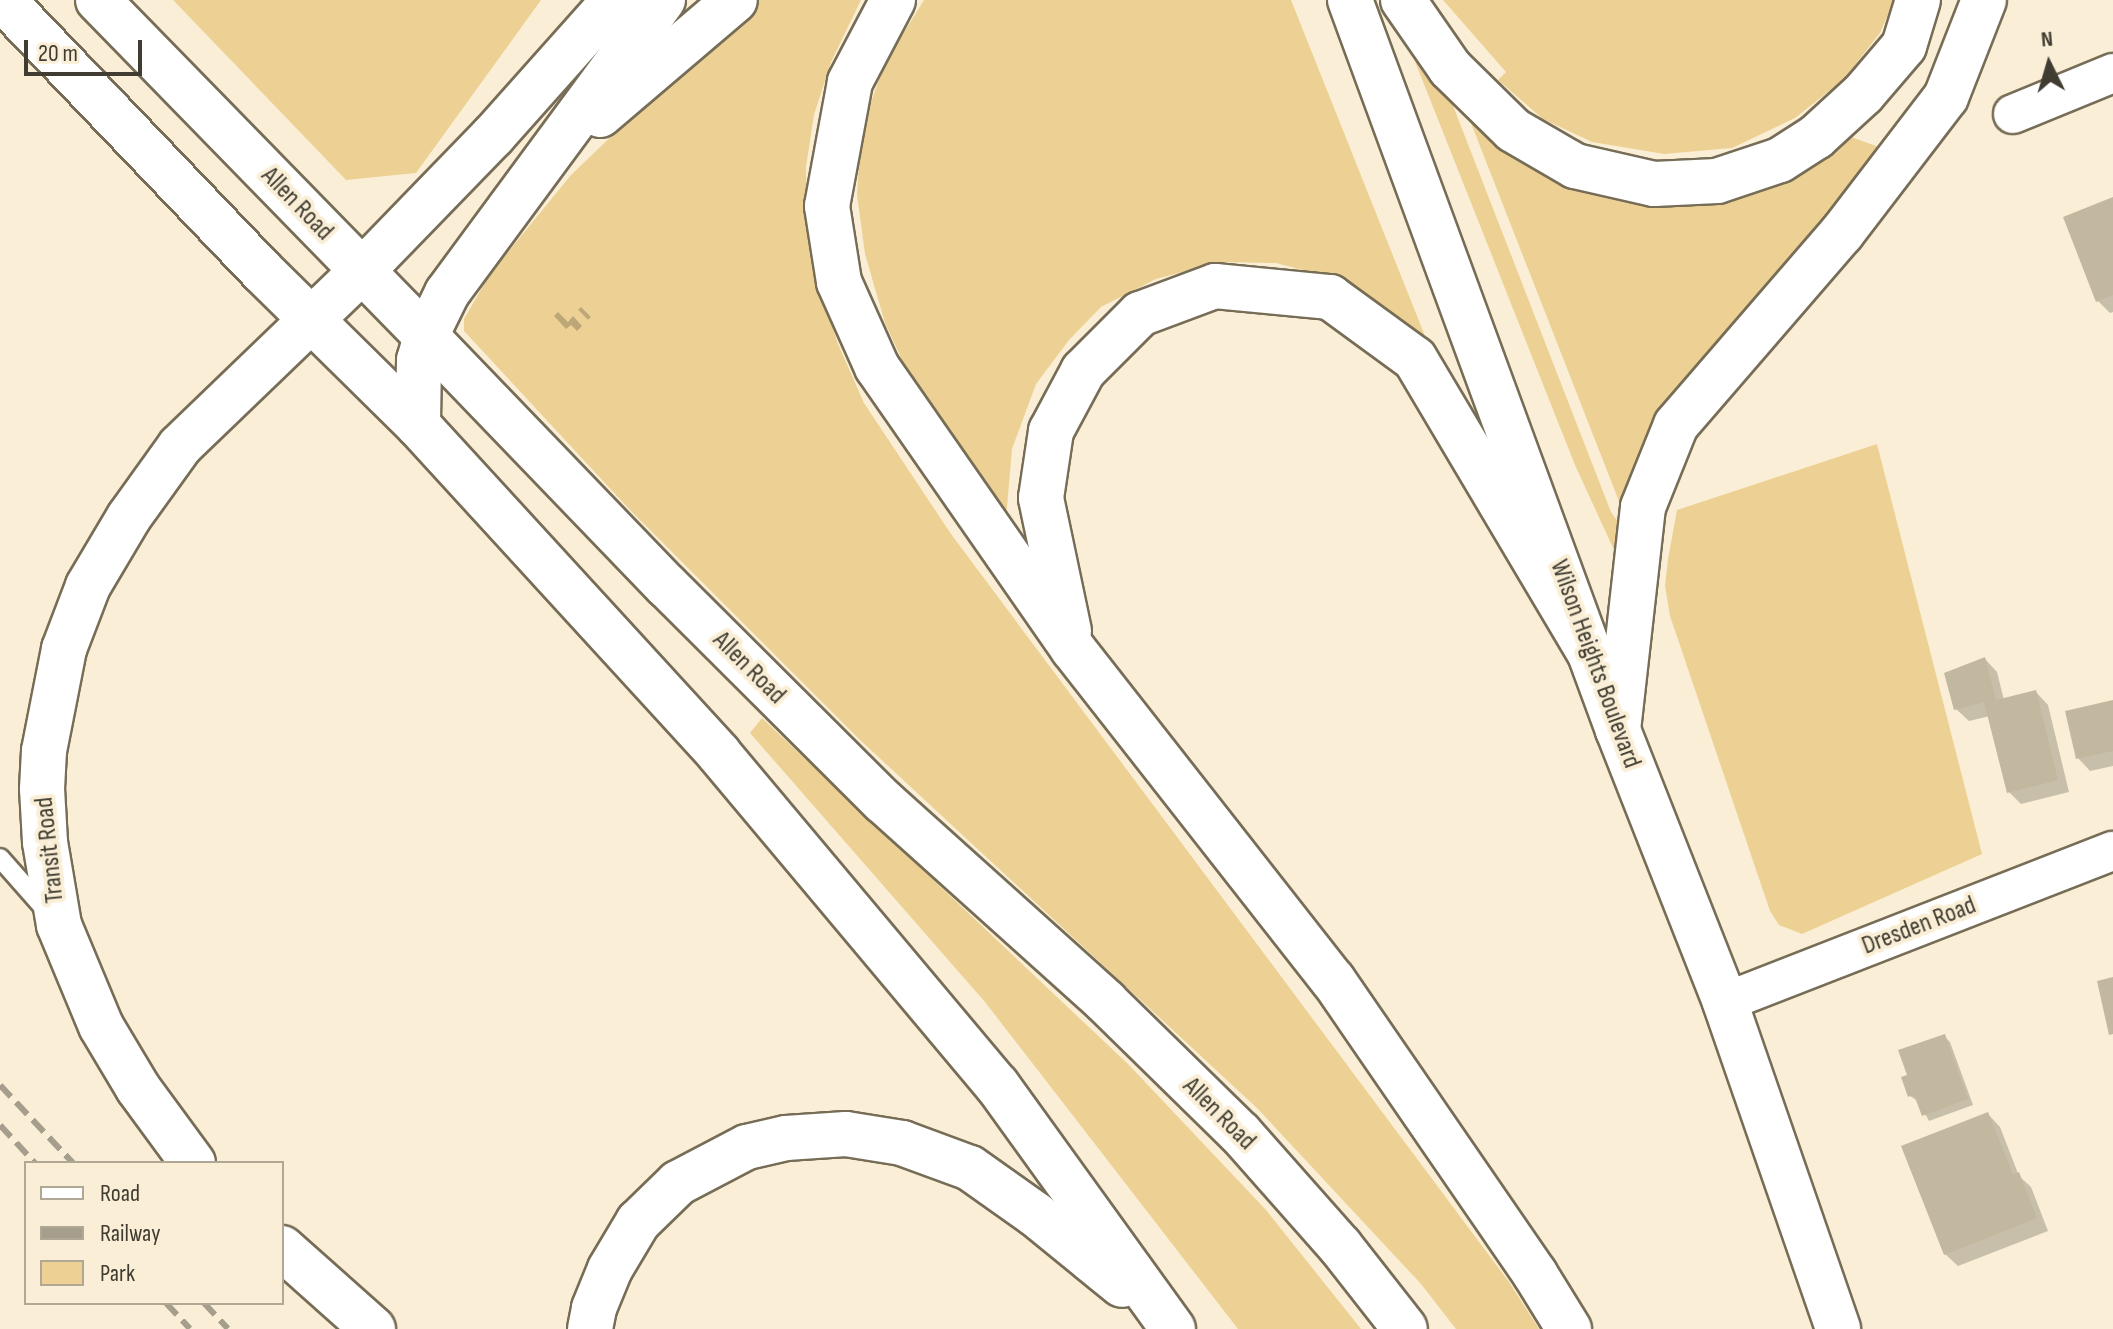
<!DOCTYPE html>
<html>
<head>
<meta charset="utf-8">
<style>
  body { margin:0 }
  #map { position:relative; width:2113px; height:1329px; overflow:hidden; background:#faefd6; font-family:"Sofia Sans Condensed",sans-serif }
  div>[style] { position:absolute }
  .green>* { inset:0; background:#edd194 }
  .shadow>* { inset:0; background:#0003; transform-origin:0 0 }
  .building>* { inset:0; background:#c2b79f }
  .roads { filter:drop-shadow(2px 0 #776d57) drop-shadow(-2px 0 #776d57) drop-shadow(0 2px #776d57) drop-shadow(0 -2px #776d57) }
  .lane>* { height:18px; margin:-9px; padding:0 9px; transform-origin:9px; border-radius:9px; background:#fff }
  .street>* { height:38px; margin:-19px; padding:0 19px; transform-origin:19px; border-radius:19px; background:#fff }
  .secondary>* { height:44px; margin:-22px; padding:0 22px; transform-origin:22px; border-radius:22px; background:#fff }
  .primary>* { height:44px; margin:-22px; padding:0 22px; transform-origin:22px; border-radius:22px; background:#fff }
  .highway>* { height:44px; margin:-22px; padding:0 22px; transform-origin:22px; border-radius:22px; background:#fff }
  .rail>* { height:6px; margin-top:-3px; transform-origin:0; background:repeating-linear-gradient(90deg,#a69e8c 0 16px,transparent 0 24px) }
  span { translate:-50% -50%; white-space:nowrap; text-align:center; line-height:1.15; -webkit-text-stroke:8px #faefd6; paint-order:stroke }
  .street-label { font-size:26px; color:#403c32 }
  .legend { position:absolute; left:24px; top:1161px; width:260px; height:144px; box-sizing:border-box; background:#faefd6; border:2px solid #b0a794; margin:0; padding:10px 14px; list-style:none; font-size:24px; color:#403c32 }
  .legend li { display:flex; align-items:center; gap:16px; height:40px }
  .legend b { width:40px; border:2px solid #b0a794 }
  .north { position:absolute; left:2009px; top:24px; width:80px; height:80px; -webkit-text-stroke:6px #faefd6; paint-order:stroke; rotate:355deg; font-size:22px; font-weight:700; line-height:32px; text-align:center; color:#403c32 }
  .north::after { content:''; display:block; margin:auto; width:28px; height:36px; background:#403c32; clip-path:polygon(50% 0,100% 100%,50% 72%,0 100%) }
  .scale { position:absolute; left:24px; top:40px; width:118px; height:36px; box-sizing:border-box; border:4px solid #403c32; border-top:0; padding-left:10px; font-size:24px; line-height:28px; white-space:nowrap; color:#403c32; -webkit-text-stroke:6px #faefd6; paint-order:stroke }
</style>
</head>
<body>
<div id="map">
  <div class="green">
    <div style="clip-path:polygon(173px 0,541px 0,416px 173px,346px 180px)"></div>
    <div style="clip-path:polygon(753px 0,861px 0,831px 62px,814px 115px,806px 167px,807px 222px,818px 282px,838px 344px,864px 403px,951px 534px,1509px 1282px,1539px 1329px,1456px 1329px,1421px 1284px,1258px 1109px,859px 739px,629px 509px,464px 331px,464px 319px,490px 274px,571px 175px)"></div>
    <div style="clip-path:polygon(924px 0,1291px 0,1431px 351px,1348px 282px,1276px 263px,1220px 262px,1156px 279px,1101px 307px,1069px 340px,1036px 384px,1012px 449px,1006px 519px,915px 388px,885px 323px,865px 254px,857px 195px,861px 130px,885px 63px)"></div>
    <div style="clip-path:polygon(1443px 0,1894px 0,1880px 33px,1843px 80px,1795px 118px,1732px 148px,1664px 154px,1592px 142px,1543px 119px,1498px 80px,1506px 72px)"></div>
    <div style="clip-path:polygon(1418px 57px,1452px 103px,1611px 512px,1622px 528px,1619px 561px,1575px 465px,1414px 59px)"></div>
    <div style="clip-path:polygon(1469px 118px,1502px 148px,1771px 185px,1817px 164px,1851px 137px,1879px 147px,1766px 290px,1664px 408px,1645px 437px,1624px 514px)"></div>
    <div style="clip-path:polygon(1877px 444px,1982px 854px,1802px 934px,1779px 925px,1770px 911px,1670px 616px,1665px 586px,1668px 559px,1677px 510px)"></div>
    <div style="clip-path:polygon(762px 718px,1129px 1065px,1266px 1210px,1361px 1329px,1238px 1329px,985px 1002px,750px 733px)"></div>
  </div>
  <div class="shadow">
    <div style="clip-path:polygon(2113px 197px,2113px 312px,2110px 313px,2098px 301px)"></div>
    <div style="left:581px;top:307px;width:14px;height:4px;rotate:45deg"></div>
    <div style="clip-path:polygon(558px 312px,568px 322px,573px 316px,582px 326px,577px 331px,571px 325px,566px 329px,554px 316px)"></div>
    <div style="clip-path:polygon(1985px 659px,1997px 672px,2004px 700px,2036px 692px,2048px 705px,2069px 792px,2021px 804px,2009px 792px,1990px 716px,1969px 721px,1956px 709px)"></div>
    <div style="clip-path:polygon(2113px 702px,2113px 766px,2090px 771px,2078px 758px)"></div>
    <div style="clip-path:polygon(1944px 1036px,1950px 1042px,1973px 1105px,1929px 1121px,1918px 1101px,1910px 1096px,1909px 1076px)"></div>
    <div style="clip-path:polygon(1988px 1114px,2000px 1127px,2019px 1176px,2031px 1187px,2048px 1231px,1958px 1266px,1945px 1254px)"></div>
  </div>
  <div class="building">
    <div style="clip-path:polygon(2113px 197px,2113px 295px,2096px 302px,2063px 217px)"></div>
    <div style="clip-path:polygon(1985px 657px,1996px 700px,2036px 690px,2058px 780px,2007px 793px,1984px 702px,1954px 710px,1944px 673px)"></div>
    <div style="clip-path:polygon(2113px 700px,2113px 751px,2076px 759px,2065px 711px)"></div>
    <div style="clip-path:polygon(2113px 977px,2113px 1034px,2109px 1035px,2097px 981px)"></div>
    <div style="clip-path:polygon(1945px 1034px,1968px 1099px,1922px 1116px,1914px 1095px,1908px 1097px,1901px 1077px,1907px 1075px,1898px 1050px)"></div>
    <div style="clip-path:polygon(1988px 1112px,2013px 1175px,2019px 1172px,2037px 1218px,1944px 1255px,1901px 1146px)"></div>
  </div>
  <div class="roads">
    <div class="lane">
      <div style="left:0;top:858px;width:69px;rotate:48.5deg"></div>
    </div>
    <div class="street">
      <div style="left:2013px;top:114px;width:108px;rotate:-22.3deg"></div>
      <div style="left:1725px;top:1002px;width:416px;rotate:-21.3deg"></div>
    </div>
    <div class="secondary">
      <div style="left:1350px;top:0;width:778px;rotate:69.84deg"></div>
      <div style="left:1618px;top:730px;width:292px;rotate:68.5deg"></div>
      <div style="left:1725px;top:1002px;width:346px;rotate:70.9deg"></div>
      <div style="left:193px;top:1163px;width:93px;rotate:-126.3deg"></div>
      <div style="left:138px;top:1088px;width:72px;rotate:-120.8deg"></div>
      <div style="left:101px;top:1026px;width:109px;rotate:-112.6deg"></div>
      <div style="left:59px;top:925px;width:84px;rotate:-99.6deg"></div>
      <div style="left:45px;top:842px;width:53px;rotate:-93.2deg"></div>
      <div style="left:42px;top:789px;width:38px;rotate:-87deg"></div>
      <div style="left:44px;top:751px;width:104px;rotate:-78.9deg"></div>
      <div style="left:64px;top:649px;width:67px;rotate:-69.1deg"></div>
      <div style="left:88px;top:586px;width:80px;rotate:-59.3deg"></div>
      <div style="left:129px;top:517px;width:87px;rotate:-54.3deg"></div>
      <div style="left:180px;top:446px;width:254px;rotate:-43.9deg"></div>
      <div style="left:363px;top:270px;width:187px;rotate:-45.9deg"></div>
      <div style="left:493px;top:136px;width:182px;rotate:-48.3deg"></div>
      <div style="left:282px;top:1248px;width:122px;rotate:41.7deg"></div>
    </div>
    <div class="primary">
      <div style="left:3px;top:0;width:375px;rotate:46.3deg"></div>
      <div style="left:262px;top:271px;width:219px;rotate:44.6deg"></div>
      <div style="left:98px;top:0;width:470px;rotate:45.7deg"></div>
    </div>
    <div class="highway">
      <div style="left:663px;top:0;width:364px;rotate:126.4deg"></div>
      <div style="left:447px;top:293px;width:48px;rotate:116deg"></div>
      <div style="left:426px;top:336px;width:25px;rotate:106deg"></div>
      <div style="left:419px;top:360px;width:65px;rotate:90.9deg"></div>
      <div style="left:418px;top:425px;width:446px;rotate:47.5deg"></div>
      <div style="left:719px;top:754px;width:432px;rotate:50deg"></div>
      <div style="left:997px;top:1085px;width:301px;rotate:54.2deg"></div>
      <div style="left:893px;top:0;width:93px;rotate:117.7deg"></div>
      <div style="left:850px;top:82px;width:126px;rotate:100.5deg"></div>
      <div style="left:827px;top:206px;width:77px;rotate:81deg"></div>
      <div style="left:839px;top:282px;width:93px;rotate:65.9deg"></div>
      <div style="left:877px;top:367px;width:343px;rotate:55.2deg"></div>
      <div style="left:1073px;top:649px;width:421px;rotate:51.9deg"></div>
      <div style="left:1333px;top:980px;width:357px;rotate:55.5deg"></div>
      <div style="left:1535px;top:1274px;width:65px;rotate:58.3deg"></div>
      <div style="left:1403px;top:0;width:83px;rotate:55.3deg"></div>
      <div style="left:1450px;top:68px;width:88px;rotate:44.5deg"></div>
      <div style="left:1513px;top:130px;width:72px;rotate:30.1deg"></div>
      <div style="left:1575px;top:166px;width:81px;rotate:12.8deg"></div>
      <div style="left:1654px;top:184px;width:63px;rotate:-2.7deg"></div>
      <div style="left:1717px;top:181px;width:66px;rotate:-18.4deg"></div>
      <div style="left:1780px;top:160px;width:43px;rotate:-32.6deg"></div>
      <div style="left:1816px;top:137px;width:64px;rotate:-42.5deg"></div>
      <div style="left:1863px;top:94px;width:63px;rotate:-49.5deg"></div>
      <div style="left:1904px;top:46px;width:48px;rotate:-73.1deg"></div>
      <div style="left:600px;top:115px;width:177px;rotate:-40.4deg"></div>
      <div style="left:426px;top:336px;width:347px;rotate:46.1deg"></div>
      <div style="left:667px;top:586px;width:305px;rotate:44.9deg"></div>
      <div style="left:883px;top:801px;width:300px;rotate:42deg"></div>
      <div style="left:1106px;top:1002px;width:187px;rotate:44.4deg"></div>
      <div style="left:1240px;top:1133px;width:151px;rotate:48.5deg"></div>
      <div style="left:1340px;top:1246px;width:105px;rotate:51.9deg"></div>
      <div style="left:1069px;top:631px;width:136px;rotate:-101.9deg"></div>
      <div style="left:1041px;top:498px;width:68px;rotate:-81.5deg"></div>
      <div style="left:1051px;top:431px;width:68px;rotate:-61.9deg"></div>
      <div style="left:1083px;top:371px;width:81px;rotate:-45deg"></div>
      <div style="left:1140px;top:314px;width:80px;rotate:-20.5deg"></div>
      <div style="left:1215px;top:286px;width:116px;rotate:5.5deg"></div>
      <div style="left:1330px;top:297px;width:105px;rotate:36.1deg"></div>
      <div style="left:1415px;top:359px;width:349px;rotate:59.3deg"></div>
      <div style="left:1618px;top:730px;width:224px;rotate:-83.6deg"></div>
      <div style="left:1643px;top:507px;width:88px;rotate:-68.1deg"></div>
      <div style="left:1676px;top:425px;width:254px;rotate:-49.2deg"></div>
      <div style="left:1842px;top:233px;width:171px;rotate:-52.6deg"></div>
      <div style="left:1946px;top:97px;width:104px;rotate:-68.6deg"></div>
      <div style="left:590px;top:1329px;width:21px;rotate:-79deg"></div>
      <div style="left:594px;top:1308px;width:42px;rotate:-67.7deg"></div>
      <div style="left:610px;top:1269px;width:55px;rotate:-59.2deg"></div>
      <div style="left:638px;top:1222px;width:56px;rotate:-44.3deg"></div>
      <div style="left:678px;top:1183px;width:78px;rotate:-27.6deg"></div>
      <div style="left:747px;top:1147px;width:40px;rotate:-13deg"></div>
      <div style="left:786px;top:1138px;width:60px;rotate:-3.8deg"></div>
      <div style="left:846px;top:1134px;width:57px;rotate:9.1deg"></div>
      <div style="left:902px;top:1143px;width:72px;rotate:20.2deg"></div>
      <div style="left:970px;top:1168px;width:80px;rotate:35.3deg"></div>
      <div style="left:1035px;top:1214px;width:112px;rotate:39.2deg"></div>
    </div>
  </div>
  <div class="rail">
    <div style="left:0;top:1085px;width:107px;rotate:46.9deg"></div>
    <div style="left:0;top:1125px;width:52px;rotate:47.4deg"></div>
    <div style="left:166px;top:1303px;width:35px;rotate:47deg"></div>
    <div style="left:204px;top:1303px;width:35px;rotate:47deg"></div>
  </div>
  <div class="street-label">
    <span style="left:297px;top:204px;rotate:46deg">Allen Road</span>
    <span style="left:1595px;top:664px;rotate:70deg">Wilson Heights Boulevard</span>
    <span style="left:749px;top:668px;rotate:45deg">Allen Road</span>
    <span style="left:50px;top:850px;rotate:-96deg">Transit Road</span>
    <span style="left:1919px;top:926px;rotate:-21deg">Dresden Road</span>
    <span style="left:1219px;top:1114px;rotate:45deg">Allen Road</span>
  </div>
  <ul class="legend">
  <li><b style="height:10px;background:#fff"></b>Road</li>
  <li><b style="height:10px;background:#a69e8c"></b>Railway</li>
  <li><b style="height:22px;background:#edd194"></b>Park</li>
  </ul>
  <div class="north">N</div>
  <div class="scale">20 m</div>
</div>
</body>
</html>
